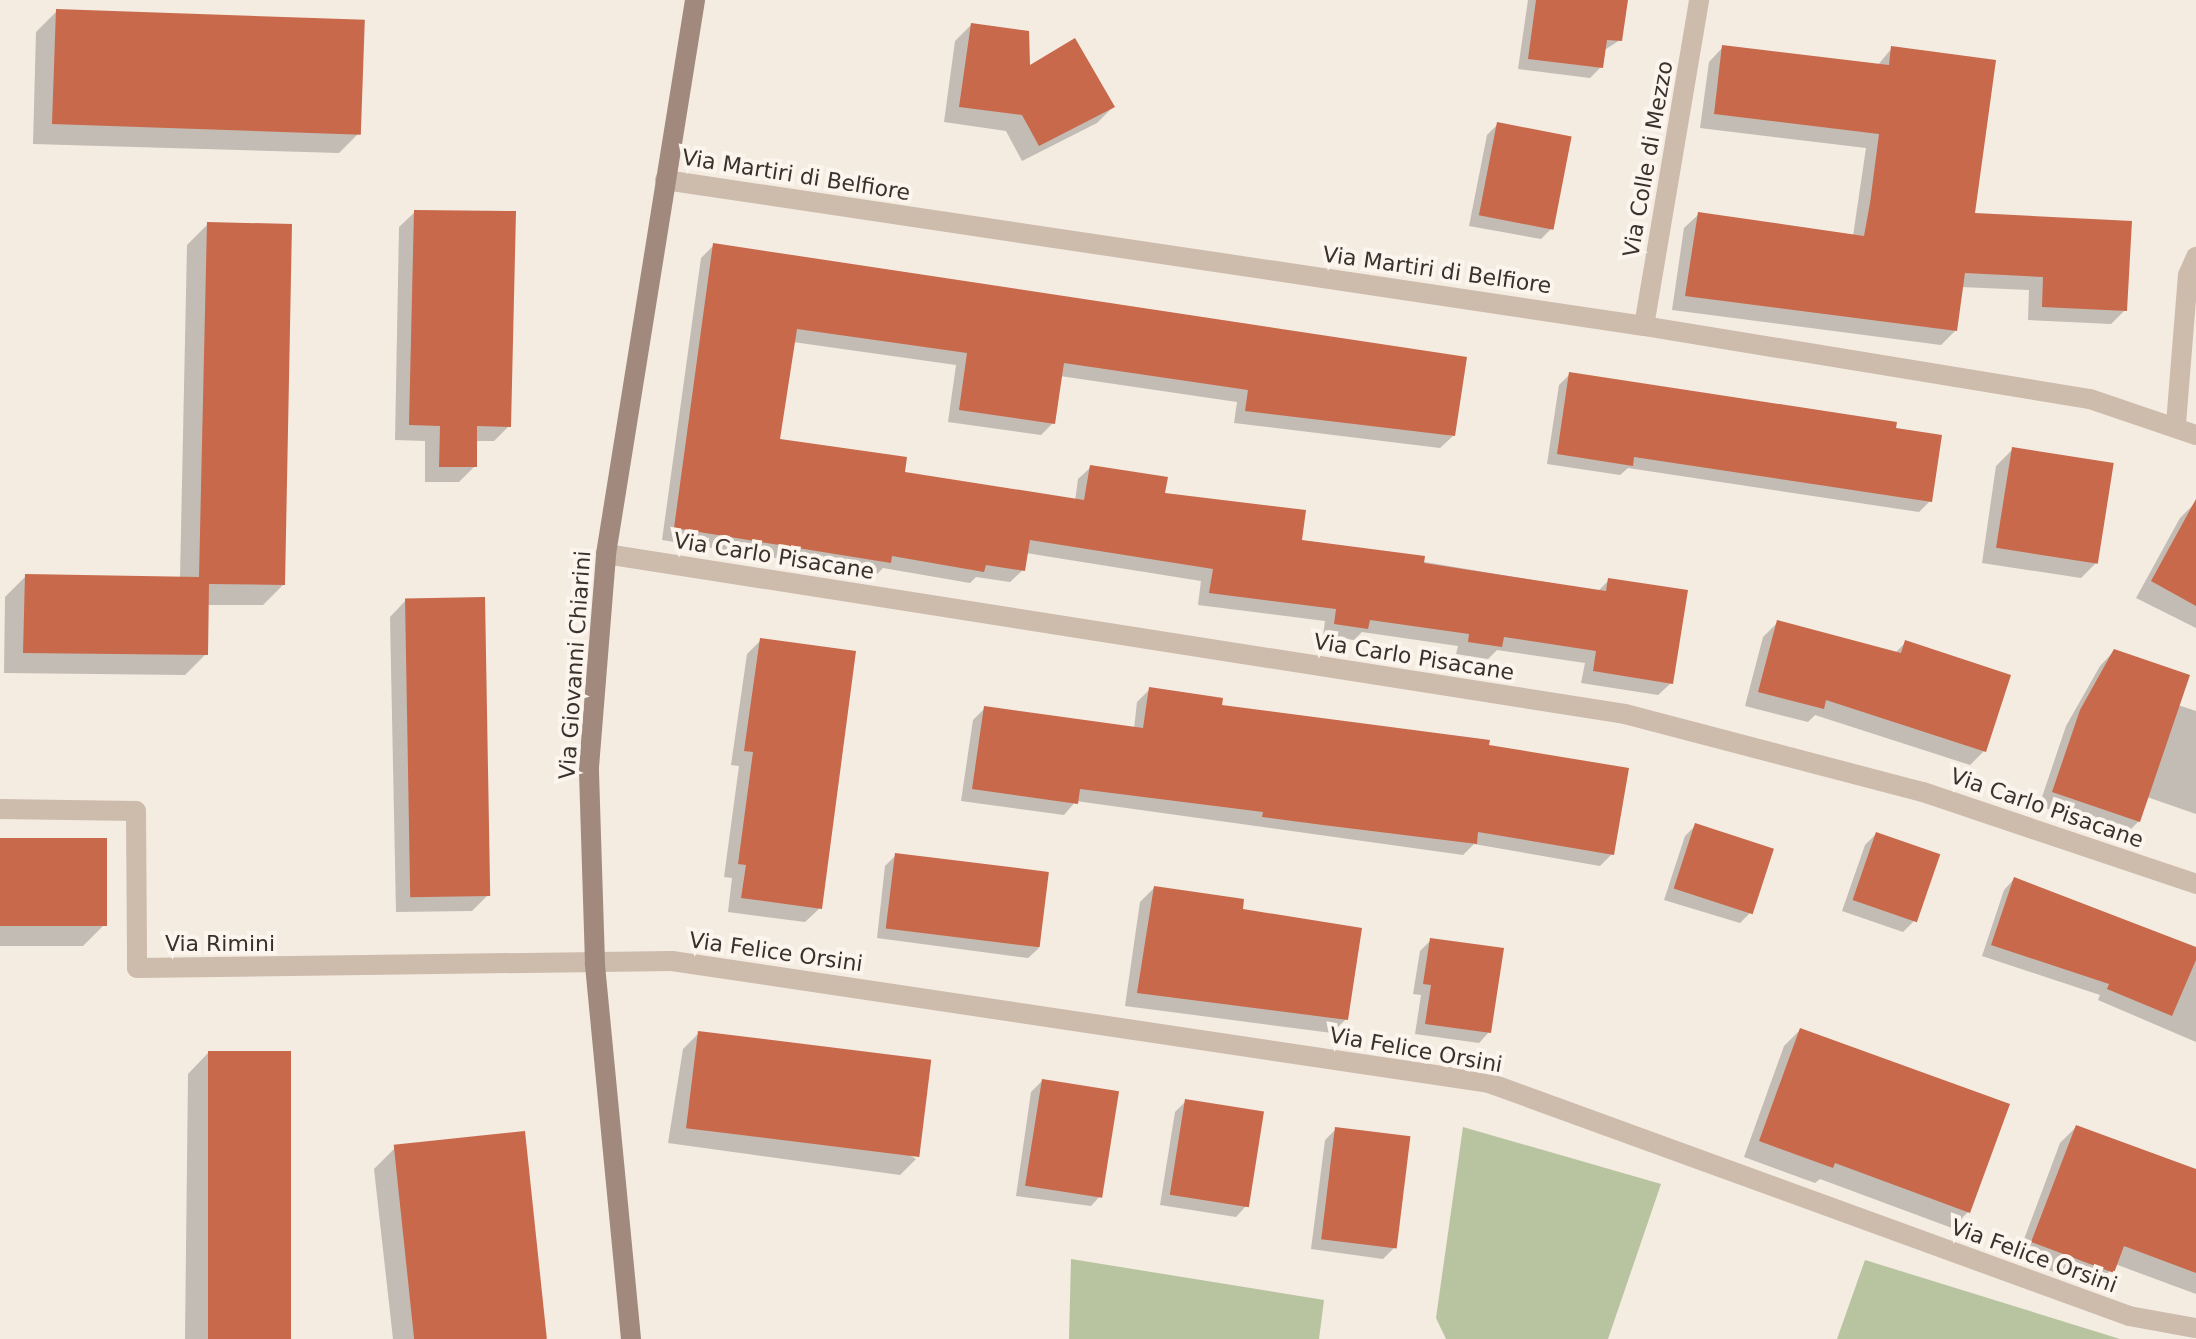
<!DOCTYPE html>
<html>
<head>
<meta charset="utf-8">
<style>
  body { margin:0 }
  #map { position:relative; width:2196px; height:1339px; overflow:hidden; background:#f4ebe1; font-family:"DejaVu Sans",sans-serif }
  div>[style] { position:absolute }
  .green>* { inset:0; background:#b8c4a0 }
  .shadow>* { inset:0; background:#0003 }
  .building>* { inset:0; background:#c8694b; transform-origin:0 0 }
  .minor>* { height:20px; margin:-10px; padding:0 10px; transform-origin:10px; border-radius:10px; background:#cdbbac }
  .secondary>* { height:20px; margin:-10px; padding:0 10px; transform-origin:10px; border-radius:10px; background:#a18a7d }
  span { translate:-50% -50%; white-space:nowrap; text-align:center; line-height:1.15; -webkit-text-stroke:8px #fbf5ee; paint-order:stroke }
  .street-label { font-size:22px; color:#3b302b }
</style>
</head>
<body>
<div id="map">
  <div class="green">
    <div style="clip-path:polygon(1463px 1127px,1661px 1184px,1608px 1339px,1446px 1339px,1436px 1318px)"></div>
    <div style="clip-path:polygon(1071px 1259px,1324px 1300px,1319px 1339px,1069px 1339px)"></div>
    <div style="clip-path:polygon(1865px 1260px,2120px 1339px,1837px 1339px)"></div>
  </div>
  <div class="shadow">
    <div style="clip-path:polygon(1528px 0,1626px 0,1620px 40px,1603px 51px,1601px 67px,1590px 78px,1518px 69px)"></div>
    <div style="clip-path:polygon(57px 11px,360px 132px,339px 153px,33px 144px,36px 32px)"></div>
    <div style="clip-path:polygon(971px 25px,1028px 69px,1113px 107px,1097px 123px,1022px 161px,1006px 131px,944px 122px,955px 41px)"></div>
    <div style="clip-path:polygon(1723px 47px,1877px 66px,1892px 48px,1973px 215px,2125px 310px,2111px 324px,2028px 320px,2029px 290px,1961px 287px,1955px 331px,1941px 345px,1672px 310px,1684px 228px,1699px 214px,1853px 236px,1866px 148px,1700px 128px,1709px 62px)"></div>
    <div style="clip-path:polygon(1497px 125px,1552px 228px,1541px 239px,1469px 226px,1487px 135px)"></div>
    <div style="clip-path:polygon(415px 212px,509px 426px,494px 441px,475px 441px,475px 466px,459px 482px,425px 482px,425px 441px,395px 440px,399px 227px)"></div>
    <div style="clip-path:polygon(208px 224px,283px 585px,263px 605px,207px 605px,206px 654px,185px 675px,4px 673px,5px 597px,26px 576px,180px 578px,187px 245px)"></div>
    <div style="clip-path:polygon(713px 246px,1453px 436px,1440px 448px,1234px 423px,1237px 402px,1060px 376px,1053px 423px,1041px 435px,948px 422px,956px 365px,793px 342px,778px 441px,903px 474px,1075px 501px,1078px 479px,1091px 467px,1300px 541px,1598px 591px,1609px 580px,1671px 683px,1658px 695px,1581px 683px,1585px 663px,1497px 650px,1488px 659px,1456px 654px,1458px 646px,1362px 632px,1354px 640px,1323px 636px,1325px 621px,1198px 605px,1201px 581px,1026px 553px,1023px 570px,1010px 582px,976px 577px,970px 583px,883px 568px,877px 574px,662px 540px,701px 258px)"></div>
    <div style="clip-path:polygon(1570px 374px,1894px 430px,1930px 501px,1919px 512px,1628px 468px,1620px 475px,1547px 464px,1559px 385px)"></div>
    <div style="clip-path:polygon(2013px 449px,2097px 562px,2081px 578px,1982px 563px,1996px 466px)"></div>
    <div style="clip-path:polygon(2196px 502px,2196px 628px,2136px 598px,2180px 518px)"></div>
    <div style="clip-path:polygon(406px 600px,488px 895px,472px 911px,396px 912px,390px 617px)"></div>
    <div style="clip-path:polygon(1777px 623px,1895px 653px,1906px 642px,1984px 751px,1970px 765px,1815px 715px,1808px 722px,1745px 706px,1763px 637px)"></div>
    <div style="clip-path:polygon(761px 640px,820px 908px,805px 922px,728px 912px,732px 878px,724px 877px,739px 766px,731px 765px,747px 654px)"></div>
    <div style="clip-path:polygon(2114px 651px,2178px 705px,2196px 711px,2196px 814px,2147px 797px,2139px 821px,2125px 835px,2039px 806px,2066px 726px,2100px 666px)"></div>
    <div style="clip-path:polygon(1149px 690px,1220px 707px,1487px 746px,1612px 854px,1600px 866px,1474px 844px,1463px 855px,1076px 801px,1064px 815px,961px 801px,973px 720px,985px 708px,1134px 729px,1137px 702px)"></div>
    <div style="clip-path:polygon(1696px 825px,1751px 912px,1740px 923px,1664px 900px,1685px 836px)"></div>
    <div style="clip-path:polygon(1876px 834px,1914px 921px,1903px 932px,1842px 911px,1865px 845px)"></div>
    <div style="clip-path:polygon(0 840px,104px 925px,83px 946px,0 946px)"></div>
    <div style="clip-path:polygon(896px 855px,1039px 948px,1028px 958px,877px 938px,885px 866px)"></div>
    <div style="clip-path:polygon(2014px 879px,2196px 949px,2196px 1042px,2098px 1000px,2100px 995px,1982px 956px,2004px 890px)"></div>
    <div style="clip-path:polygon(1154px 888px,1241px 911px,1346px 1019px,1332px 1033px,1125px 1006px,1140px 902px)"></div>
    <div style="clip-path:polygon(1431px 940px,1489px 1032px,1479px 1043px,1415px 1034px,1421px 995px,1413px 994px,1420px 951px)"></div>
    <div style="clip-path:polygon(1800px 1030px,1968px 1212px,1952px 1228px,1820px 1179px,1815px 1183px,1744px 1157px,1784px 1046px)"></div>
    <div style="clip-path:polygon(699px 1033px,916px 1159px,900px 1175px,668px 1143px,683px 1049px)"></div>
    <div style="clip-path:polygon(208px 1053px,286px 1339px,185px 1339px,188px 1074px)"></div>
    <div style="clip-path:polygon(1042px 1081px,1101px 1195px,1091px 1206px,1016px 1196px,1031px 1092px)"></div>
    <div style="clip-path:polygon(1186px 1101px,1246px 1206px,1236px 1217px,1160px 1205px,1175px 1112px)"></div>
    <div style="clip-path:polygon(2076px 1127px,2196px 1172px,2196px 1294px,2115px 1264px,2096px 1288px,2017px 1258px,2060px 1143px)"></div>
    <div style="clip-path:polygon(1336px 1129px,1394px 1248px,1383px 1259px,1311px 1249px,1325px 1140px)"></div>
    <div style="clip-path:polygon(395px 1148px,545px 1339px,393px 1339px,374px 1169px)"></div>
  </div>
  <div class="building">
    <div style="clip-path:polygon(1536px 0,1628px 0,1622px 41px,1607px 40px,1603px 68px,1528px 59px)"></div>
    <div style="left:56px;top:9px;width:309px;height:115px;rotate:2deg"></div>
    <div style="clip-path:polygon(971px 23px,1029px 31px,1030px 65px,1075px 38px,1115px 107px,1039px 146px,1022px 115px,959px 107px)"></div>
    <div style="clip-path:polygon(1722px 45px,1889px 65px,1891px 46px,1996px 60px,1975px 213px,2132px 221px,2127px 311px,2042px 307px,2043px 277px,1965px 273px,1957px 331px,1685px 296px,1698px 212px,1864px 236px,1870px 203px,1879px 134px,1714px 114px)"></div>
    <div style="left:1497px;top:122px;width:76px;height:95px;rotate:11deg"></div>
    <div style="clip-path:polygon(414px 210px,516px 211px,511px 427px,477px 426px,477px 467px,439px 467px,440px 426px,409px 425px)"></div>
    <div style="clip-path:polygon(207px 222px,292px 224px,285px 585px,209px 584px,208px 655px,23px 653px,25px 574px,199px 577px)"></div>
    <div style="clip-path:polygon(713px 243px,1467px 357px,1455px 436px,1245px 411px,1248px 390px,1064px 363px,1055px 424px,959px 410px,967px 353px,797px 329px,780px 439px,907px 457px,905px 472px,1084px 500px,1090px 465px,1168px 477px,1165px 493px,1306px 510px,1302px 540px,1425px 556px,1424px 563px,1606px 591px,1608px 578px,1688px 590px,1673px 684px,1593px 671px,1596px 651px,1504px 637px,1502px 647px,1468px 642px,1469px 634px,1370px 620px,1368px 629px,1334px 624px,1336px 609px,1209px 593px,1213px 569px,1030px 540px,1025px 571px,986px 565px,984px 572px,892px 556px,891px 563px,674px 528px)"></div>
    <div style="clip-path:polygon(1569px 372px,1897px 422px,1896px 428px,1942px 435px,1932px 502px,1634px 457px,1633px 466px,1557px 454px)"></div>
    <div style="left:2012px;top:447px;width:103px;height:102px;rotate:9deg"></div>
    <div style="clip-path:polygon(2196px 499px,2196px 606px,2151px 581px)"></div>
    <div style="left:485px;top:597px;width:299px;height:80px;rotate:89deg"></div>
    <div style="clip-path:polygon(1777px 620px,1901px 653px,1905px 640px,2011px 675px,1986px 752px,1826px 700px,1824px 709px,1758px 692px)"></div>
    <div style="clip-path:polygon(760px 638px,856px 651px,822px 909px,741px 898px,746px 865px,738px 864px,753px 752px,744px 751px)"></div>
    <div style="clip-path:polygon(2114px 649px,2190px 675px,2140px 822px,2052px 792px,2080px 710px)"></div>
    <div style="clip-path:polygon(1149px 687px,1223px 698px,1222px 705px,1490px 740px,1489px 745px,1629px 768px,1614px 855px,1478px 832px,1477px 844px,1323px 825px,1262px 817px,1263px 812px,1080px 789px,1078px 804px,972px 789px,984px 706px,1143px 728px)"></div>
    <div style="left:1695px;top:823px;width:83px;height:69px;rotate:18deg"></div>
    <div style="left:1876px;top:832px;width:68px;height:72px;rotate:19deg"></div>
    <div style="left:0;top:838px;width:107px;height:88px"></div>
    <div style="left:895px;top:853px;width:155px;height:76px;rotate:7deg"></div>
    <div style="clip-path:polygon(2014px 877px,2196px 947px,2196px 960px,2172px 1016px,2107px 989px,2109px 984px,1991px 945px)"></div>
    <div style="clip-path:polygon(1154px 886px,1244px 899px,1243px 909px,1362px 928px,1348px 1020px,1137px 993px)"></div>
    <div style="clip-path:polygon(1430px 938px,1504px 948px,1491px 1033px,1425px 1024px,1431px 985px,1423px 984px)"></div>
    <div style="clip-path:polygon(1800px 1028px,2010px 1104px,1970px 1213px,1835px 1163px,1833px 1168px,1759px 1141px)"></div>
    <div style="left:698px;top:1031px;width:235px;height:98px;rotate:7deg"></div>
    <div style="left:208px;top:1051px;width:83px;height:288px"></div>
    <div style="left:1042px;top:1079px;width:78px;height:108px;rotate:9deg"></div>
    <div style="left:1185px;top:1099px;width:80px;height:97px;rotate:9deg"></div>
    <div style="clip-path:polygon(2076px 1125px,2196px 1169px,2196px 1273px,2124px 1246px,2114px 1273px,2031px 1242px)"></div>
    <div style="left:1335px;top:1127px;width:76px;height:113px;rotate:7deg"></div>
    <div style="left:525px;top:1131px;width:209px;height:132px;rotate:84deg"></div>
  </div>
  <div class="minor">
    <div style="left:665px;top:180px;width:990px;rotate:8.48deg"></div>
    <div style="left:1644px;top:326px;width:452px;rotate:9.3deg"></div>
    <div style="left:2090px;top:399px;width:112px;rotate:18.8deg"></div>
    <div style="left:1644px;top:326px;width:331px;rotate:-80.4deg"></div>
    <div style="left:2176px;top:424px;width:149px;rotate:-85.4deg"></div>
    <div style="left:2188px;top:275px;width:20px;rotate:-66deg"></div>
    <div style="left:606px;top:554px;width:1031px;rotate:8.92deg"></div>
    <div style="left:1625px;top:714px;width:308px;rotate:14.7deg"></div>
    <div style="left:1923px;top:792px;width:288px;rotate:18.6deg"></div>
    <div style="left:0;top:809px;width:136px;rotate:0.8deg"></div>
    <div style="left:136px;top:811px;width:157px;rotate:89.6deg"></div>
    <div style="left:137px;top:968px;width:535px;rotate:-0.75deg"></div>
    <div style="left:672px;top:961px;width:826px;rotate:8.49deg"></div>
    <div style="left:1489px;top:1083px;width:681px;rotate:20deg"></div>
    <div style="left:2129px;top:1316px;width:68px;rotate:10.2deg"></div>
  </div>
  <div class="secondary">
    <div style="left:631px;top:1339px;width:378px;rotate:-95.5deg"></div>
    <div style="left:595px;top:963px;width:196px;rotate:-91.8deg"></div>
    <div style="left:589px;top:767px;width:214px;rotate:-85.4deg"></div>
    <div style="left:606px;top:554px;width:561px;rotate:-80.87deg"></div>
  </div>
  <div class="street-label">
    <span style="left:1648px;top:159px;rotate:-80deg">Via Colle di Mezzo</span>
    <span style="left:796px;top:175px;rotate:9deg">Via Martiri di Belfiore</span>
    <span style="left:1437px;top:270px;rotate:8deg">Via Martiri di Belfiore</span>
    <span style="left:774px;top:556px;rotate:9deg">Via Carlo Pisacane</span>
    <span style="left:1414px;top:657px;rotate:9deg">Via Carlo Pisacane</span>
    <span style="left:575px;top:665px;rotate:-86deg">Via Giovanni Chiarini</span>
    <span style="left:2047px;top:808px;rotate:19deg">Via Carlo Pisacane</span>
    <span style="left:220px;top:944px">Via Rimini</span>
    <span style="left:776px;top:952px;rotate:8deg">Via Felice Orsini</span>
    <span style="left:1416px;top:1050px;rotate:10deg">Via Felice Orsini</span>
    <span style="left:2034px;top:1256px;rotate:20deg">Via Felice Orsini</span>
  </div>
</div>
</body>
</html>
